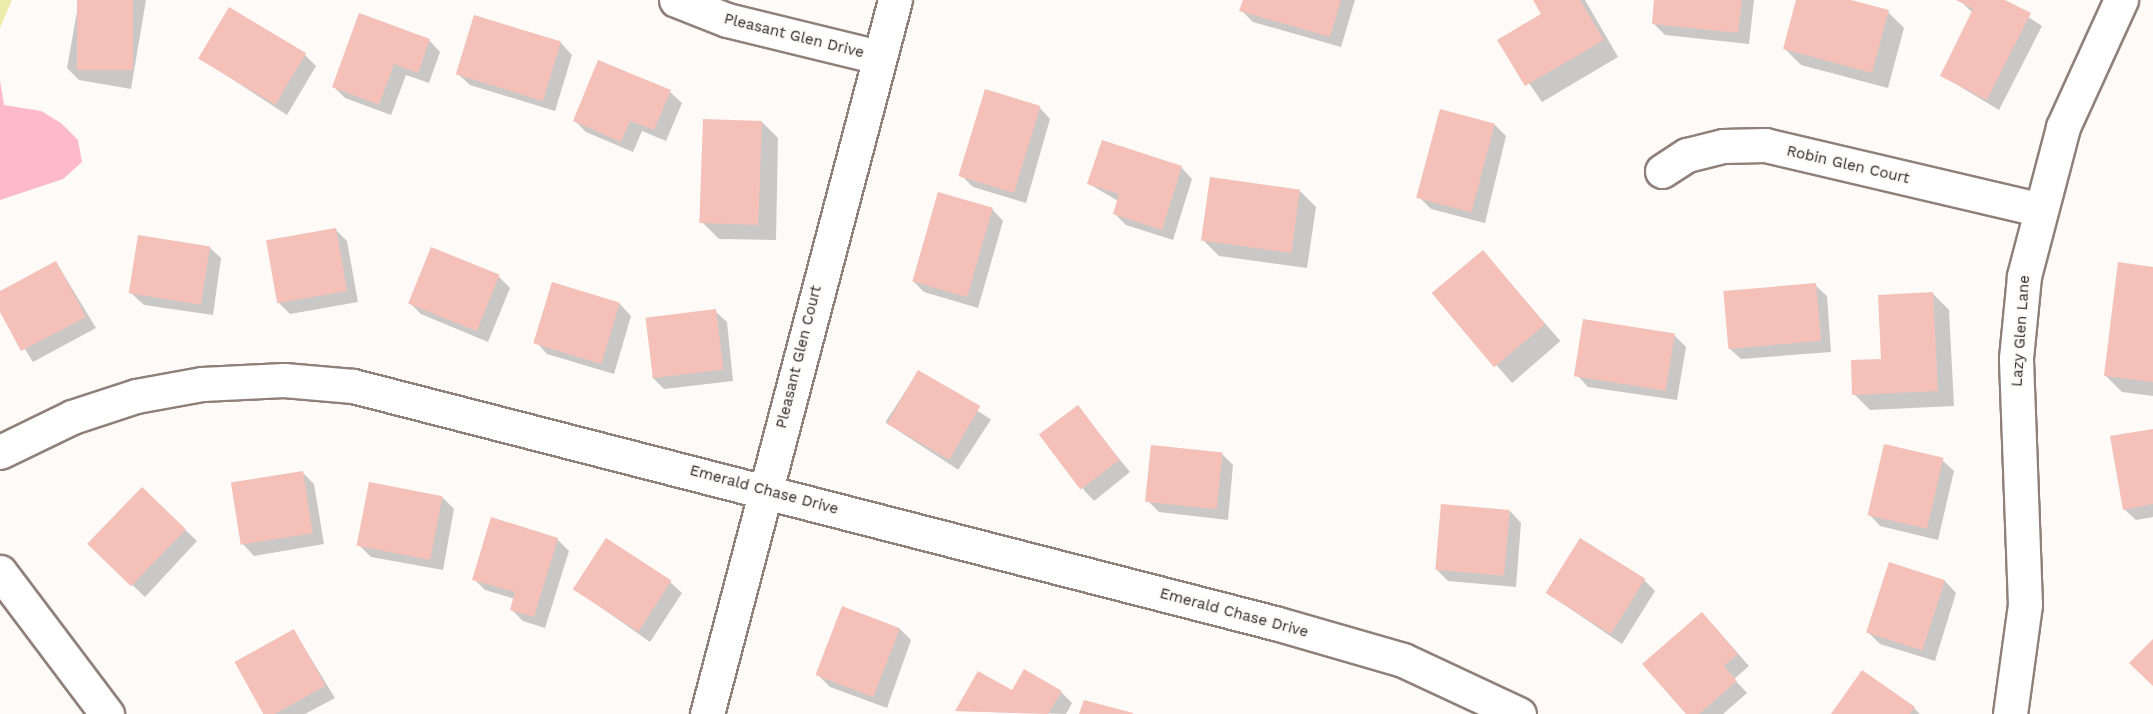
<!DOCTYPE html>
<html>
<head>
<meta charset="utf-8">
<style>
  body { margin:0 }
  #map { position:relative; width:2153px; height:714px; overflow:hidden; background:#fdfaf8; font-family:"Work Sans",sans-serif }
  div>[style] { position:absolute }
  .green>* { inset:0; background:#eceba9 }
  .water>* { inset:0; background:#feb9cb }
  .shadow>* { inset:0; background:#0003; transform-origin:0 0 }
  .building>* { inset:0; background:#f4c0b8; transform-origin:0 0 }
  .roads { filter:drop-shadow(2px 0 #8f8179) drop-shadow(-2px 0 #8f8179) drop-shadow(0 2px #8f8179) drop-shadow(0 -2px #8f8179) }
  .minor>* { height:33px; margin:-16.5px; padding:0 16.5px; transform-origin:16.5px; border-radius:16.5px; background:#fff }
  span { translate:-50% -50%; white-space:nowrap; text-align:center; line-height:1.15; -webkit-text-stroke:4.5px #fdfaf8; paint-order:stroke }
  .street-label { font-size:15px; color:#302a27 }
</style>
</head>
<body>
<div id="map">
  <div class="green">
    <div style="clip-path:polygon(0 0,12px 0,0 28px)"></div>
  </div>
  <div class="water">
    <div style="clip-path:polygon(0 80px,4px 105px,41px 111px,61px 123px,78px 140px,82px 162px,63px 179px,0 200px)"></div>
  </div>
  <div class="shadow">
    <div style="clip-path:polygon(79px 0,146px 0,131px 89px,79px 80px,67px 68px)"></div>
    <div style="clip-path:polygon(1244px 0,1355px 0,1341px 47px,1253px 22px,1241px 10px)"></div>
    <div style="clip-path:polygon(1535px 0,1585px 0,1618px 57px,1542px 102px,1499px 40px,1543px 15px)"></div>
    <div style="clip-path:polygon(1656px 0,1754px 0,1749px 44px,1665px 35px,1653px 23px)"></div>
    <div style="clip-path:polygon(1798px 0,1845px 0,1888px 12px,1904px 28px,1888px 88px,1801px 65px,1785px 49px)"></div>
    <div style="clip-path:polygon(1959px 0,2002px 0,2042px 26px,1999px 110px,1941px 75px,1973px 13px)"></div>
    <div style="clip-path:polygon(475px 17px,561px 43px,572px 55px,555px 111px,470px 85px,458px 74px)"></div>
    <div style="clip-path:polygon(429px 40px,440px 52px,429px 83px,406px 75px,391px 115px,345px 98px,334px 87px)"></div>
    <div style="clip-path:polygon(305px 55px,316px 66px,287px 115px,200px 58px)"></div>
    <div style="clip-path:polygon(599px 61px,670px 92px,682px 103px,666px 141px,642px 131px,633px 152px,586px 132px,575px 121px)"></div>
    <div style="clip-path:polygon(1039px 107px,1050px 119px,1026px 203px,973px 187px,961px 175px)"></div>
    <div style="clip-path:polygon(762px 122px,778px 138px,776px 240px,719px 239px,703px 223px)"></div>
    <div style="clip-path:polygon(1495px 125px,1506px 136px,1485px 223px,1431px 209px,1420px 198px)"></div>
    <div style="clip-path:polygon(1181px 167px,1192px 179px,1173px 240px,1126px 225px,1114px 213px,1118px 201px,1089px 184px)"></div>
    <div style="clip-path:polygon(1300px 191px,1316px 207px,1307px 268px,1219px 256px,1203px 240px)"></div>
    <div style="clip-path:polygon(992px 209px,1003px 221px,978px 308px,924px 292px,913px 281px)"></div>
    <div style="clip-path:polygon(336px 230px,347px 241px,358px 302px,290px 314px,278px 302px)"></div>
    <div style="clip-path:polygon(209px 247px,221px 258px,213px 315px,144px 305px,132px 294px)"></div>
    <div style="left:1483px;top:252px;width:118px;height:64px;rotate:49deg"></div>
    <div style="clip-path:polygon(56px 262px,96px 328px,33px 362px,0 309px,0 292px)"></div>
    <div style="clip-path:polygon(2153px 268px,2153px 396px,2122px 392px,2106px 376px)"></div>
    <div style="clip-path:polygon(499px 277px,510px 288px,488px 342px,421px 314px,410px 303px)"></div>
    <div style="clip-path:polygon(553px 284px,620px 304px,631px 316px,614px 374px,547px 354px,536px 342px)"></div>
    <div style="clip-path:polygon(1815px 285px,1827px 296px,1831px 352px,1741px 359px,1729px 348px)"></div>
    <div style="clip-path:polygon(1933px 294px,1949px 310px,1954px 406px,1870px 410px,1854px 394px)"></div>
    <div style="clip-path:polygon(715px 311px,727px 322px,733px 381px,664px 389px,652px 377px)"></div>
    <div style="clip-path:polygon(1674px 335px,1686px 347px,1677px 400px,1588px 387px,1577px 375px)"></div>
    <div style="left:918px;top:372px;width:87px;height:60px;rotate:33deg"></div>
    <div style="clip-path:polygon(1077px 407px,1130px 472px,1094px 501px,1083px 489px)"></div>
    <div style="clip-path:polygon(2153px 430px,2153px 517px,2136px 520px,2124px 509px)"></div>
    <div style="clip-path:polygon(1222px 454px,1233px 465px,1228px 520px,1159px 512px,1148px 501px)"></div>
    <div style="clip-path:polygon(1942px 460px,1954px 471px,1938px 540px,1880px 526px,1869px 514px)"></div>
    <div style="clip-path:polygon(302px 472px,314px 484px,324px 544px,254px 556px,243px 544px)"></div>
    <div style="clip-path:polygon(142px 489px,197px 541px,145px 597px,102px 556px)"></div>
    <div style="clip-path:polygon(443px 498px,454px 509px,443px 570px,371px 557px,359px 545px)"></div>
    <div style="clip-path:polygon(1510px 511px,1521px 523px,1516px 587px,1448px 581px,1436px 569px)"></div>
    <div style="clip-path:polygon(557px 539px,569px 551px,545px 628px,523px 621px,511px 609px,515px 599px,485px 590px,474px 579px)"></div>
    <div style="clip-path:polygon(1644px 580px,1655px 591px,1622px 644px,1547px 593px)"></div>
    <div style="clip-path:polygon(1945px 581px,1956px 593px,1935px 661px,1880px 644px,1869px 633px)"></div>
    <div style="clip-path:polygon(670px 582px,682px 593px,650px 642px,575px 589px)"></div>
    <div style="clip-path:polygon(1713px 625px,1749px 666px,1734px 679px,1747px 693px,1723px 714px,1688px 714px)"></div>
    <div style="clip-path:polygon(900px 629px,911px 640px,887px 708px,830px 687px,819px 676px)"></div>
    <div style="clip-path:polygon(294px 631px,335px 698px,305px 714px,264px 714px,236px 662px)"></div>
    <div style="clip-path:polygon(1061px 692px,1072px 703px,1066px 714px,957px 711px)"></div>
    <div style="clip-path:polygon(1914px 708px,1920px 714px,1833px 714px)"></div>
  </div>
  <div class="building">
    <div style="left:77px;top:0;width:56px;height:70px"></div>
    <div style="clip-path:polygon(1243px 0,1341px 0,1330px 37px,1239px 11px)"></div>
    <div style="clip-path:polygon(1533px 0,1580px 0,1604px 40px,1525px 86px,1497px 40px,1541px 14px)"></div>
    <div style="clip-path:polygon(1654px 0,1742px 0,1738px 33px,1652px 24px)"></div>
    <div style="clip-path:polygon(1796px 0,1851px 0,1889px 10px,1872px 73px,1783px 49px)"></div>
    <div style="clip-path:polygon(1956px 0,2005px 0,2031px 13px,1987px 100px,1940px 76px,1973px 9px)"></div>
    <div style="left:229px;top:7px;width:90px;height:60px;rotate:31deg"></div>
    <div style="clip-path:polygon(359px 13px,430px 39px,418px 73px,394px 64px,379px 105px,332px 87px)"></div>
    <div style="left:474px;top:15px;width:91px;height:62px;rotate:17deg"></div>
    <div style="clip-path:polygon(598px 60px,671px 90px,654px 130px,630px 121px,621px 142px,573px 121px)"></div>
    <div style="left:985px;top:89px;width:58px;height:91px;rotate:17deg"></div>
    <div style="left:1440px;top:109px;width:57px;height:92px;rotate:15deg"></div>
    <div style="left:703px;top:119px;width:59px;height:104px;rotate:2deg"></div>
    <div style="clip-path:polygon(1102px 140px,1182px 166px,1162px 230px,1113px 214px,1119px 194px,1087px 184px)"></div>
    <div style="left:1210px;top:177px;width:91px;height:64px;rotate:8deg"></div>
    <div style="left:938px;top:192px;width:57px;height:93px;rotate:16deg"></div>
    <div style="left:336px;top:228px;width:64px;height:71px;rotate:80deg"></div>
    <div style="left:138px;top:235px;width:73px;height:59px;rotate:9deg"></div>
    <div style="left:431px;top:247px;width:74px;height:61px;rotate:22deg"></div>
    <div style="left:1483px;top:250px;width:97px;height:67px;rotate:50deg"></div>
    <div style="clip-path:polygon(56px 261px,86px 317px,21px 351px,0 312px,0 291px)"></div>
    <div style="clip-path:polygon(2118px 262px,2153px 267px,2153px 382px,2104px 376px)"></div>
    <div style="left:552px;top:282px;width:71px;height:64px;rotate:17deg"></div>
    <div style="left:1816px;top:283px;width:58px;height:93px;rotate:85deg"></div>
    <div style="clip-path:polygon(1933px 292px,1938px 391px,1852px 395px,1851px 360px,1881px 359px,1878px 295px)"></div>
    <div style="left:716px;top:309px;width:61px;height:71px;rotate:83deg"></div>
    <div style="left:1583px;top:319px;width:93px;height:58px;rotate:9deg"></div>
    <div style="left:918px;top:370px;width:72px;height:62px;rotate:30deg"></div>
    <div style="left:1078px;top:405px;width:69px;height:49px;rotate:53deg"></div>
    <div style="clip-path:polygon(2153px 429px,2153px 504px,2123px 510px,2110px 436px)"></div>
    <div style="left:1884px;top:444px;width:61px;height:73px;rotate:13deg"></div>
    <div style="left:1151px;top:445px;width:72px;height:57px;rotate:6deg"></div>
    <div style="left:303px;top:471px;width:63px;height:73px;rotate:81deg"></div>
    <div style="left:369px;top:482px;width:75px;height:65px;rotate:11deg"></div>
    <div style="left:142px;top:487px;width:61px;height:79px;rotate:44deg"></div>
    <div style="left:1441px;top:504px;width:69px;height:66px;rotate:5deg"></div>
    <div style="clip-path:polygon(491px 517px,558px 538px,534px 617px,510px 610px,515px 592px,472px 580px)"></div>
    <div style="left:606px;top:538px;width:78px;height:61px;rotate:33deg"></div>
    <div style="left:1580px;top:538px;width:77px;height:65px;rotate:32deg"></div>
    <div style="left:1889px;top:562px;width:59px;height:74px;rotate:18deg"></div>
    <div style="left:842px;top:606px;width:62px;height:74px;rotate:21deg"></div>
    <div style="clip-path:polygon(1702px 612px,1738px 654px,1724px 666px,1737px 681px,1699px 714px,1686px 714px,1642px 664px)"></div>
    <div style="left:294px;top:629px;width:65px;height:68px;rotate:61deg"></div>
    <div style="clip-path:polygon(2153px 639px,2153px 686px,2129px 663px)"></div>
    <div style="clip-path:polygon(1024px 669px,1062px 691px,1048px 714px,955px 711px,978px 671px,1012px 690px)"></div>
    <div style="clip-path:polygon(1862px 670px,1915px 707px,1910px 714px,1831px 714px)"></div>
    <div style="clip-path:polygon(1084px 700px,1133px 713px,1133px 714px,1079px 714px)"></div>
  </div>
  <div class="roads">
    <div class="minor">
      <div style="left:676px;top:0;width:55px;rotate:21.4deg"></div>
      <div style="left:727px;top:20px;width:156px;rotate:13.7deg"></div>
      <div style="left:1662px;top:171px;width:30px;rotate:-33deg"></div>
      <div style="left:1687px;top:155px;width:37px;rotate:-14deg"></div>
      <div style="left:1723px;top:146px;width:42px;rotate:-1.4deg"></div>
      <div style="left:1765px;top:145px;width:279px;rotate:13.2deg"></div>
      <div style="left:0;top:452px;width:80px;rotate:-25.9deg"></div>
      <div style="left:72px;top:417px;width:67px;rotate:-18.2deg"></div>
      <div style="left:136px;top:396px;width:67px;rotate:-10.3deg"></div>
      <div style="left:202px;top:384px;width:82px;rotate:-2.8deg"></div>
      <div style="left:284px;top:380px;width:69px;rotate:5deg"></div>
      <div style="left:353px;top:386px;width:952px;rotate:14.42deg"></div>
      <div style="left:1275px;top:623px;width:133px;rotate:16.1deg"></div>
      <div style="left:1403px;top:660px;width:128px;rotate:25deg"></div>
      <div style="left:0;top:572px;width:178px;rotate:53deg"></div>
      <div style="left:707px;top:714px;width:738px;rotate:-75.25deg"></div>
      <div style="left:2010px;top:714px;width:110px;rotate:-82.2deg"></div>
      <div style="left:2025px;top:605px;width:247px;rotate:-92.1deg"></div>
      <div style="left:2016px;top:358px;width:82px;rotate:-84.4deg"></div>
      <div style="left:2024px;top:276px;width:154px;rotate:-75.3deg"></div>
      <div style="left:2063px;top:127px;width:140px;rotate:-65.5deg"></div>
    </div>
  </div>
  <div class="street-label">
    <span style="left:794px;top:36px;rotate:14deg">Pleasant Glen Drive</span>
    <span style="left:1848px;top:165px;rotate:13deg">Robin Glen Court</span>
    <span style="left:2021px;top:331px;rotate:-86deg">Lazy Glen Lane</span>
    <span style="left:799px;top:357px;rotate:-76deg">Pleasant Glen Court</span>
    <span style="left:764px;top:490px;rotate:15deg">Emerald Chase Drive</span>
    <span style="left:1234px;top:613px;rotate:15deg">Emerald Chase Drive</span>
  </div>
</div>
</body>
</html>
